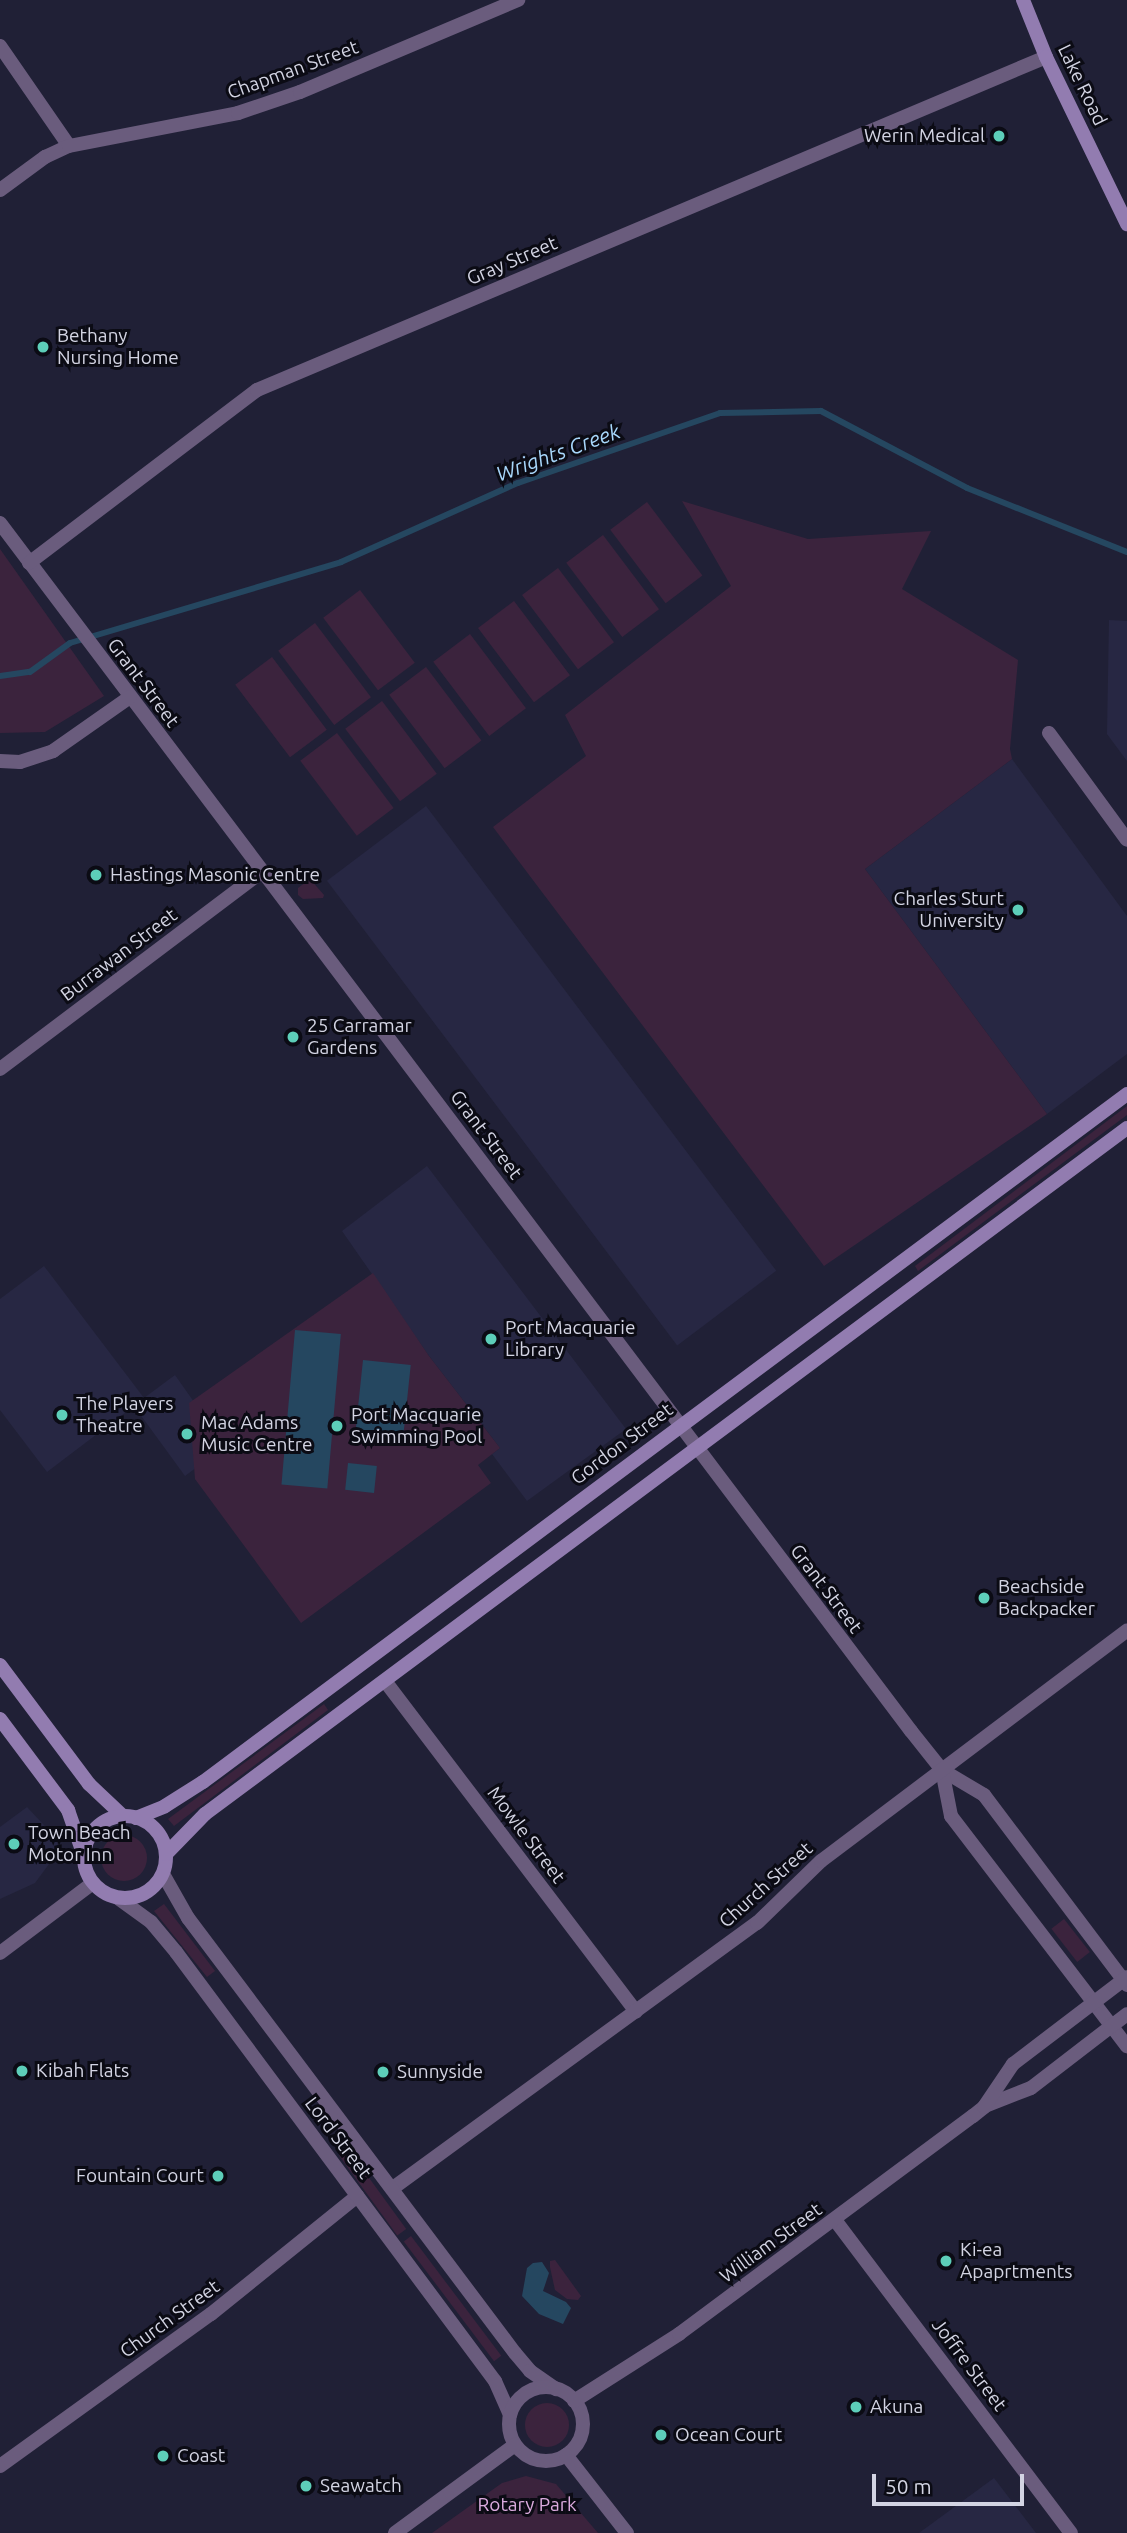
<!DOCTYPE html>
<html>
<head>
<meta charset="utf-8">
<style>
  body { margin:0 }
  #map { position:relative; width:1127px; height:2533px; overflow:hidden; background:#202036; font-family:Ubuntu,sans-serif }
  div>[style] { position:absolute }
  .built>* { inset:0; background:#272743; transform-origin:0 0 }
  .green>* { inset:0; background:#3b233d; transform-origin:0 0 }
  .round { border-radius:50% }
  .water>* { inset:0; background:#254760; transform-origin:0 0 }
  .stream>* { height:6px; margin:-3px; padding:0 3px; transform-origin:3px; border-radius:3px; background:#254760 }
  .minor>* { height:14px; margin:-7px; padding:0 7px; transform-origin:7px; border-radius:7px; background:#6a5c7d }
  .tertiary>* { height:14px; margin:-7px; padding:0 7px; transform-origin:7px; border-radius:7px; background:#6a5c7d }
  .tertiary>.ring { margin:-7px; padding:0; box-sizing:content-box; background:none; border:14px solid #6a5c7d; border-radius:50% }
  .secondary>* { height:14px; margin:-7px; padding:0 7px; transform-origin:7px; border-radius:7px; background:#927cb0 }
  .secondary>.ring { margin:-7px; padding:0; box-sizing:content-box; background:none; border:14px solid #927cb0; border-radius:50% }
  .dots>* { width:19px; height:19px; translate:-50% -50%; box-sizing:border-box; border:4px solid #0b0b14; border-radius:50% }
  span { translate:-50% -50%; white-space:nowrap; text-align:center; line-height:1.15; -webkit-text-stroke:6px #0b0b14; paint-order:stroke }
  .street-label { font-size:19px; color:#d3d4e3 }
  .poi-label { font-size:19px; color:#d3d4e3 }
  .right { translate:-100% -50%; text-align:right }
  .left { translate:0 -50%; text-align:left }
  .park-label { font-size:19px; color:#dbabde }
  .water-label { font-size:21px; color:#a8d7fb; font-style:italic }
  .scale { position:absolute; left:872px; top:2474px; width:152px; height:32px; box-sizing:border-box; border:4px solid #d3d4e3; border-top:0; padding-left:9px; font-size:21px; line-height:24px; white-space:nowrap; color:#d3d4e3; -webkit-text-stroke:5px #0b0b14; paint-order:stroke }
</style>
</head>
<body>
<div id="map">
  <div class="built">
    <div style="clip-path:polygon(1109px 620px,1127px 621px,1127px 761px,1107px 734px)"></div>
    <div style="clip-path:polygon(1012px 759px,1127px 916px,1127px 1054px,1047px 1114px,865px 869px)"></div>
    <div style="left:426px;top:806px;width:582px;height:124px;rotate:53deg"></div>
    <div style="clip-path:polygon(427px 1166px,626px 1429px,527px 1501px,492px 1454px,500px 1448px,429px 1356px,342px 1231px)"></div>
    <div style="clip-path:polygon(44px 1266px,144px 1398px,175px 1375px,225px 1446px,185px 1476px,134px 1406px,47px 1472px,0 1410px,0 1299px)"></div>
    <div style="clip-path:polygon(27px 1807px,57px 1839px,58px 1852px,35px 1883px,0 1899px,0 1827px)"></div>
    <div style="clip-path:polygon(994px 2478px,1036px 2533px,919px 2533px)"></div>
  </div>
  <div class="green">
    <div style="clip-path:polygon(682px 501px,808px 539px,931px 531px,902px 589px,1018px 660px,1010px 749px,1012px 759px,865px 869px,1047px 1114px,824px 1266px,493px 827px,586px 756px,565px 715px,731px 586px)"></div>
    <div style="left:647px;top:502px;width:92px;height:46px;rotate:53deg"></div>
    <div style="left:603px;top:535px;width:93px;height:46px;rotate:53deg"></div>
    <div style="clip-path:polygon(0 549px,104px 696px,45px 732px,0 733px)"></div>
    <div style="left:558px;top:568px;width:93px;height:45px;rotate:53deg"></div>
    <div style="left:360px;top:590px;width:91px;height:46px;rotate:53deg"></div>
    <div style="left:514px;top:601px;width:93px;height:45px;rotate:53deg"></div>
    <div style="left:315px;top:623px;width:93px;height:46px;rotate:53deg"></div>
    <div style="left:470px;top:634px;width:93px;height:46px;rotate:53deg"></div>
    <div style="left:272px;top:657px;width:91px;height:46px;rotate:53deg"></div>
    <div style="left:426px;top:667px;width:92px;height:46px;rotate:53deg"></div>
    <div style="left:382px;top:701px;width:91px;height:46px;rotate:53deg"></div>
    <div style="left:337px;top:733px;width:94px;height:46px;rotate:53deg"></div>
    <div style="clip-path:polygon(310px 879px,324px 895px,323px 898px,303px 899px,298px 895px,298px 888px)"></div>
    <div style="clip-path:polygon(1127px 1106px,1127px 1115px,918px 1271px,915px 1266px)"></div>
    <div style="clip-path:polygon(373px 1273px,429px 1356px,500px 1448px,478px 1465px,491px 1483px,301px 1623px,195px 1479px,189px 1403px)"></div>
    <div style="clip-path:polygon(324px 1704px,328px 1710px,174px 1826px,168px 1819px)"></div>
    <div class="round" style="left:101px;top:1835px;width:46px;height:46px"></div>
    <div style="clip-path:polygon(164px 1904px,215px 1971px,207px 1977px,154px 1911px)"></div>
    <div style="left:1064px;top:1919px;width:42px;height:16px;rotate:52deg"></div>
    <div style="left:348px;top:2149px;width:99px;height:11px;rotate:54deg"></div>
    <div style="left:411px;top:2236px;width:150px;height:9px;rotate:53deg"></div>
    <div style="clip-path:polygon(555px 2260px,581px 2296px,578px 2300px,567px 2299px,555px 2290px,550px 2267px,550px 2261px)"></div>
    <div class="round" style="left:525px;top:2403px;width:44px;height:44px"></div>
    <div style="clip-path:polygon(526px 2476px,556px 2484px,598px 2533px,432px 2533px,502px 2483px)"></div>
  </div>
  <div class="water">
    <div style="left:295px;top:1330px;width:46px;height:155px;rotate:5deg"></div>
    <div style="left:363px;top:1360px;width:48px;height:75px;rotate:6deg"></div>
    <div style="left:348px;top:1463px;width:29px;height:27px;rotate:6deg"></div>
    <div style="clip-path:polygon(542px 2262px,549px 2273px,543px 2291px,566px 2302px,571px 2308px,563px 2324px,539px 2314px,522px 2296px,527px 2268px,533px 2263px)"></div>
  </div>
  <div class="stream">
    <div style="left:0;top:676px;width:30px;rotate:-8deg"></div>
    <div style="left:30px;top:672px;width:49px;rotate:-35.9deg"></div>
    <div style="left:70px;top:643px;width:283px;rotate:-16.6deg"></div>
    <div style="left:341px;top:562px;width:194px;rotate:-24.1deg"></div>
    <div style="left:518px;top:483px;width:214px;rotate:-19.1deg"></div>
    <div style="left:720px;top:413px;width:101px;rotate:-1.1deg"></div>
    <div style="left:821px;top:411px;width:165px;rotate:27.8deg"></div>
    <div style="left:967px;top:488px;width:172px;rotate:21.8deg"></div>
  </div>
  <div class="minor">
    <div style="left:0;top:46px;width:121px;rotate:55.4deg"></div>
    <div style="left:0;top:190px;width:56px;rotate:-36.3deg"></div>
    <div style="left:45px;top:157px;width:26px;rotate:-25deg"></div>
    <div style="left:69px;top:146px;width:172px;rotate:-11deg"></div>
    <div style="left:238px;top:113px;width:65px;rotate:-18.7deg"></div>
    <div style="left:300px;top:92px;width:237px;rotate:-22.9deg"></div>
    <div style="left:0;top:523px;width:1513px;rotate:52.98deg"></div>
    <div style="left:911px;top:1731px;width:50px;rotate:51.5deg"></div>
    <div style="left:942px;top:1770px;width:49px;rotate:30.8deg"></div>
    <div style="left:984px;top:1795px;width:238px;rotate:53deg"></div>
    <div style="left:29px;top:563px;width:286px;rotate:-37.2deg"></div>
    <div style="left:257px;top:390px;width:856px;rotate:-22.88deg"></div>
    <div style="left:1049px;top:733px;width:132px;rotate:53.9deg"></div>
    <div style="left:0;top:761px;width:20px;rotate:3deg"></div>
    <div style="left:20px;top:762px;width:35px;rotate:-18deg"></div>
    <div style="left:53px;top:751px;width:94px;rotate:-35deg"></div>
    <div style="left:0;top:1069px;width:327px;rotate:-37deg"></div>
    <div style="left:385px;top:1681px;width:415px;rotate:52.8deg"></div>
    <div style="left:942px;top:1770px;width:47px;rotate:78.9deg"></div>
    <div style="left:951px;top:1816px;width:290px;rotate:52.6deg"></div>
    <div style="left:0;top:1953px;width:116px;rotate:-37deg"></div>
    <div style="left:393px;top:2188px;width:450px;rotate:-36.1deg"></div>
    <div style="left:757px;top:1923px;width:89px;rotate:-44.1deg"></div>
    <div style="left:821px;top:1861px;width:383px;rotate:-37deg"></div>
    <div style="left:835px;top:2220px;width:392px;rotate:53deg"></div>
    <div style="left:0;top:2466px;width:260px;rotate:-35.8deg"></div>
    <div style="left:211px;top:2314px;width:188px;rotate:-38.9deg"></div>
  </div>
  <div class="tertiary">
    <div style="left:163px;top:1874px;width:51px;rotate:60.4deg"></div>
    <div style="left:188px;top:1918px;width:544px;rotate:53.07deg"></div>
    <div style="left:515px;top:2353px;width:23px;rotate:50deg"></div>
    <div style="left:530px;top:2371px;width:32px;rotate:35deg"></div>
    <div style="left:118px;top:1898px;width:41px;rotate:36deg"></div>
    <div style="left:151px;top:1922px;width:39px;rotate:50deg"></div>
    <div style="left:176px;top:1952px;width:535px;rotate:53.37deg"></div>
    <div style="left:495px;top:2381px;width:37px;rotate:66deg"></div>
    <div style="left:985px;top:2106px;width:49px;rotate:-21.4deg"></div>
    <div style="left:1031px;top:2088px;width:121px;rotate:-37.6deg"></div>
    <div class="ring" style="left:509px;top:2387px;width:60px;height:60px"></div>
    <div style="left:574px;top:2401px;width:125px;rotate:-32.5deg"></div>
    <div style="left:679px;top:2334px;width:366px;rotate:-36.6deg"></div>
    <div style="left:973px;top:2116px;width:14px;rotate:-39deg"></div>
    <div style="left:984px;top:2107px;width:52px;rotate:-56deg"></div>
    <div style="left:1013px;top:2064px;width:143px;rotate:-37.3deg"></div>
    <div style="left:566px;top:2455px;width:99px;rotate:52deg"></div>
    <div style="left:395px;top:2533px;width:149px;rotate:-36.3deg"></div>
  </div>
  <div class="secondary">
    <div style="left:1023px;top:0;width:61px;rotate:68deg"></div>
    <div style="left:1046px;top:57px;width:186px;rotate:64.1deg"></div>
    <div style="left:0;top:1665px;width:149px;rotate:53.2deg"></div>
    <div style="left:89px;top:1784px;width:47px;rotate:43.3deg"></div>
    <div style="left:0;top:1719px;width:114px;rotate:53.2deg"></div>
    <div style="left:68px;top:1810px;width:46px;rotate:70.8deg"></div>
    <div class="ring" style="left:84px;top:1816px;width:68px;height:68px"></div>
    <div style="left:136px;top:1818px;width:31px;rotate:-22deg"></div>
    <div style="left:165px;top:1806px;width:45px;rotate:-32.3deg"></div>
    <div style="left:203px;top:1782px;width:1152px;rotate:-36.67deg"></div>
    <div style="left:166px;top:1854px;width:56px;rotate:-45.7deg"></div>
    <div style="left:205px;top:1814px;width:1149px;rotate:-36.65deg"></div>
  </div>
  <div class="dots">
    <div style="left:999px;top:136px;background:#5dceb9"></div>
    <div style="left:43px;top:347px;background:#5dceb9"></div>
    <div style="left:96px;top:875px;background:#5dceb9"></div>
    <div style="left:1018px;top:910px;background:#5dceb9"></div>
    <div style="left:293px;top:1037px;background:#5dceb9"></div>
    <div style="left:491px;top:1339px;background:#5dceb9"></div>
    <div style="left:62px;top:1415px;background:#5dceb9"></div>
    <div style="left:337px;top:1426px;background:#5dceb9"></div>
    <div style="left:187px;top:1434px;background:#5dceb9"></div>
    <div style="left:984px;top:1598px;background:#5dceb9"></div>
    <div style="left:14px;top:1844px;background:#5dceb9"></div>
    <div style="left:22px;top:2071px;background:#5dceb9"></div>
    <div style="left:383px;top:2072px;background:#5dceb9"></div>
    <div style="left:218px;top:2176px;background:#5dceb9"></div>
    <div style="left:946px;top:2261px;background:#5dceb9"></div>
    <div style="left:856px;top:2407px;background:#5dceb9"></div>
    <div style="left:661px;top:2435px;background:#5dceb9"></div>
    <div style="left:163px;top:2456px;background:#5dceb9"></div>
    <div style="left:306px;top:2486px;background:#5dceb9"></div>
  </div>
  <div class="street-label">
    <span style="left:293px;top:70px;rotate:-20deg">Chapman Street</span>
    <span style="left:1082px;top:85px;rotate:64deg">Lake Road</span>
    <span style="left:512px;top:261px;rotate:-23deg">Gray Street</span>
    <span style="left:143px;top:683px;rotate:53deg">Grant Street</span>
    <span style="left:119px;top:955px;rotate:-37deg">Burrawan Street</span>
    <span style="left:486px;top:1135px;rotate:53deg">Grant Street</span>
    <span style="left:622px;top:1444px;rotate:-37deg">Gordon Street</span>
    <span style="left:826px;top:1589px;rotate:53deg">Grant Street</span>
    <span style="left:526px;top:1835px;rotate:53deg">Mowle Street</span>
    <span style="left:766px;top:1885px;rotate:-42deg">Church Street</span>
    <span style="left:338px;top:2138px;rotate:53deg">Lord Street</span>
    <span style="left:771px;top:2243px;rotate:-36deg">William Street</span>
    <span style="left:170px;top:2319px;rotate:-36deg">Church Street</span>
    <span style="left:969px;top:2365px;rotate:53deg">Joffre Street</span>
  </div>
  <div class="poi-label">
    <span class="right" style="left:985px;top:136px">Werin Medical</span>
    <span class="left" style="left:57px;top:347px">Bethany<br>Nursing Home</span>
    <span class="left" style="left:110px;top:875px">Hastings Masonic Centre</span>
    <span class="right" style="left:1004px;top:910px">Charles Sturt<br>University</span>
    <span class="left" style="left:307px;top:1037px">25 Carramar<br>Gardens</span>
    <span class="left" style="left:505px;top:1339px">Port Macquarie<br>Library</span>
    <span class="left" style="left:76px;top:1415px">The Players<br>Theatre</span>
    <span class="left" style="left:351px;top:1426px">Port Macquarie<br>Swimming Pool</span>
    <span class="left" style="left:201px;top:1434px">Mac Adams<br>Music Centre</span>
    <span class="left" style="left:998px;top:1598px">Beachside<br>Backpacker</span>
    <span class="left" style="left:28px;top:1844px">Town Beach<br>Motor Inn</span>
    <span class="left" style="left:36px;top:2071px">Kibah Flats</span>
    <span class="left" style="left:397px;top:2072px">Sunnyside</span>
    <span class="right" style="left:204px;top:2176px">Fountain Court</span>
    <span class="left" style="left:960px;top:2261px">Ki-ea<br>Apaprtments</span>
    <span class="left" style="left:870px;top:2407px">Akuna</span>
    <span class="left" style="left:675px;top:2435px">Ocean Court</span>
    <span class="left" style="left:177px;top:2456px">Coast</span>
    <span class="left" style="left:320px;top:2486px">Seawatch</span>
  </div>
  <div class="park-label">
    <span style="left:527px;top:2505px">Rotary Park</span>
  </div>
  <div class="water-label">
    <span style="left:558px;top:452px;rotate:-20deg">Wrights Creek</span>
  </div>
  <div class="scale">50 m</div>
</div>
</body>
</html>
